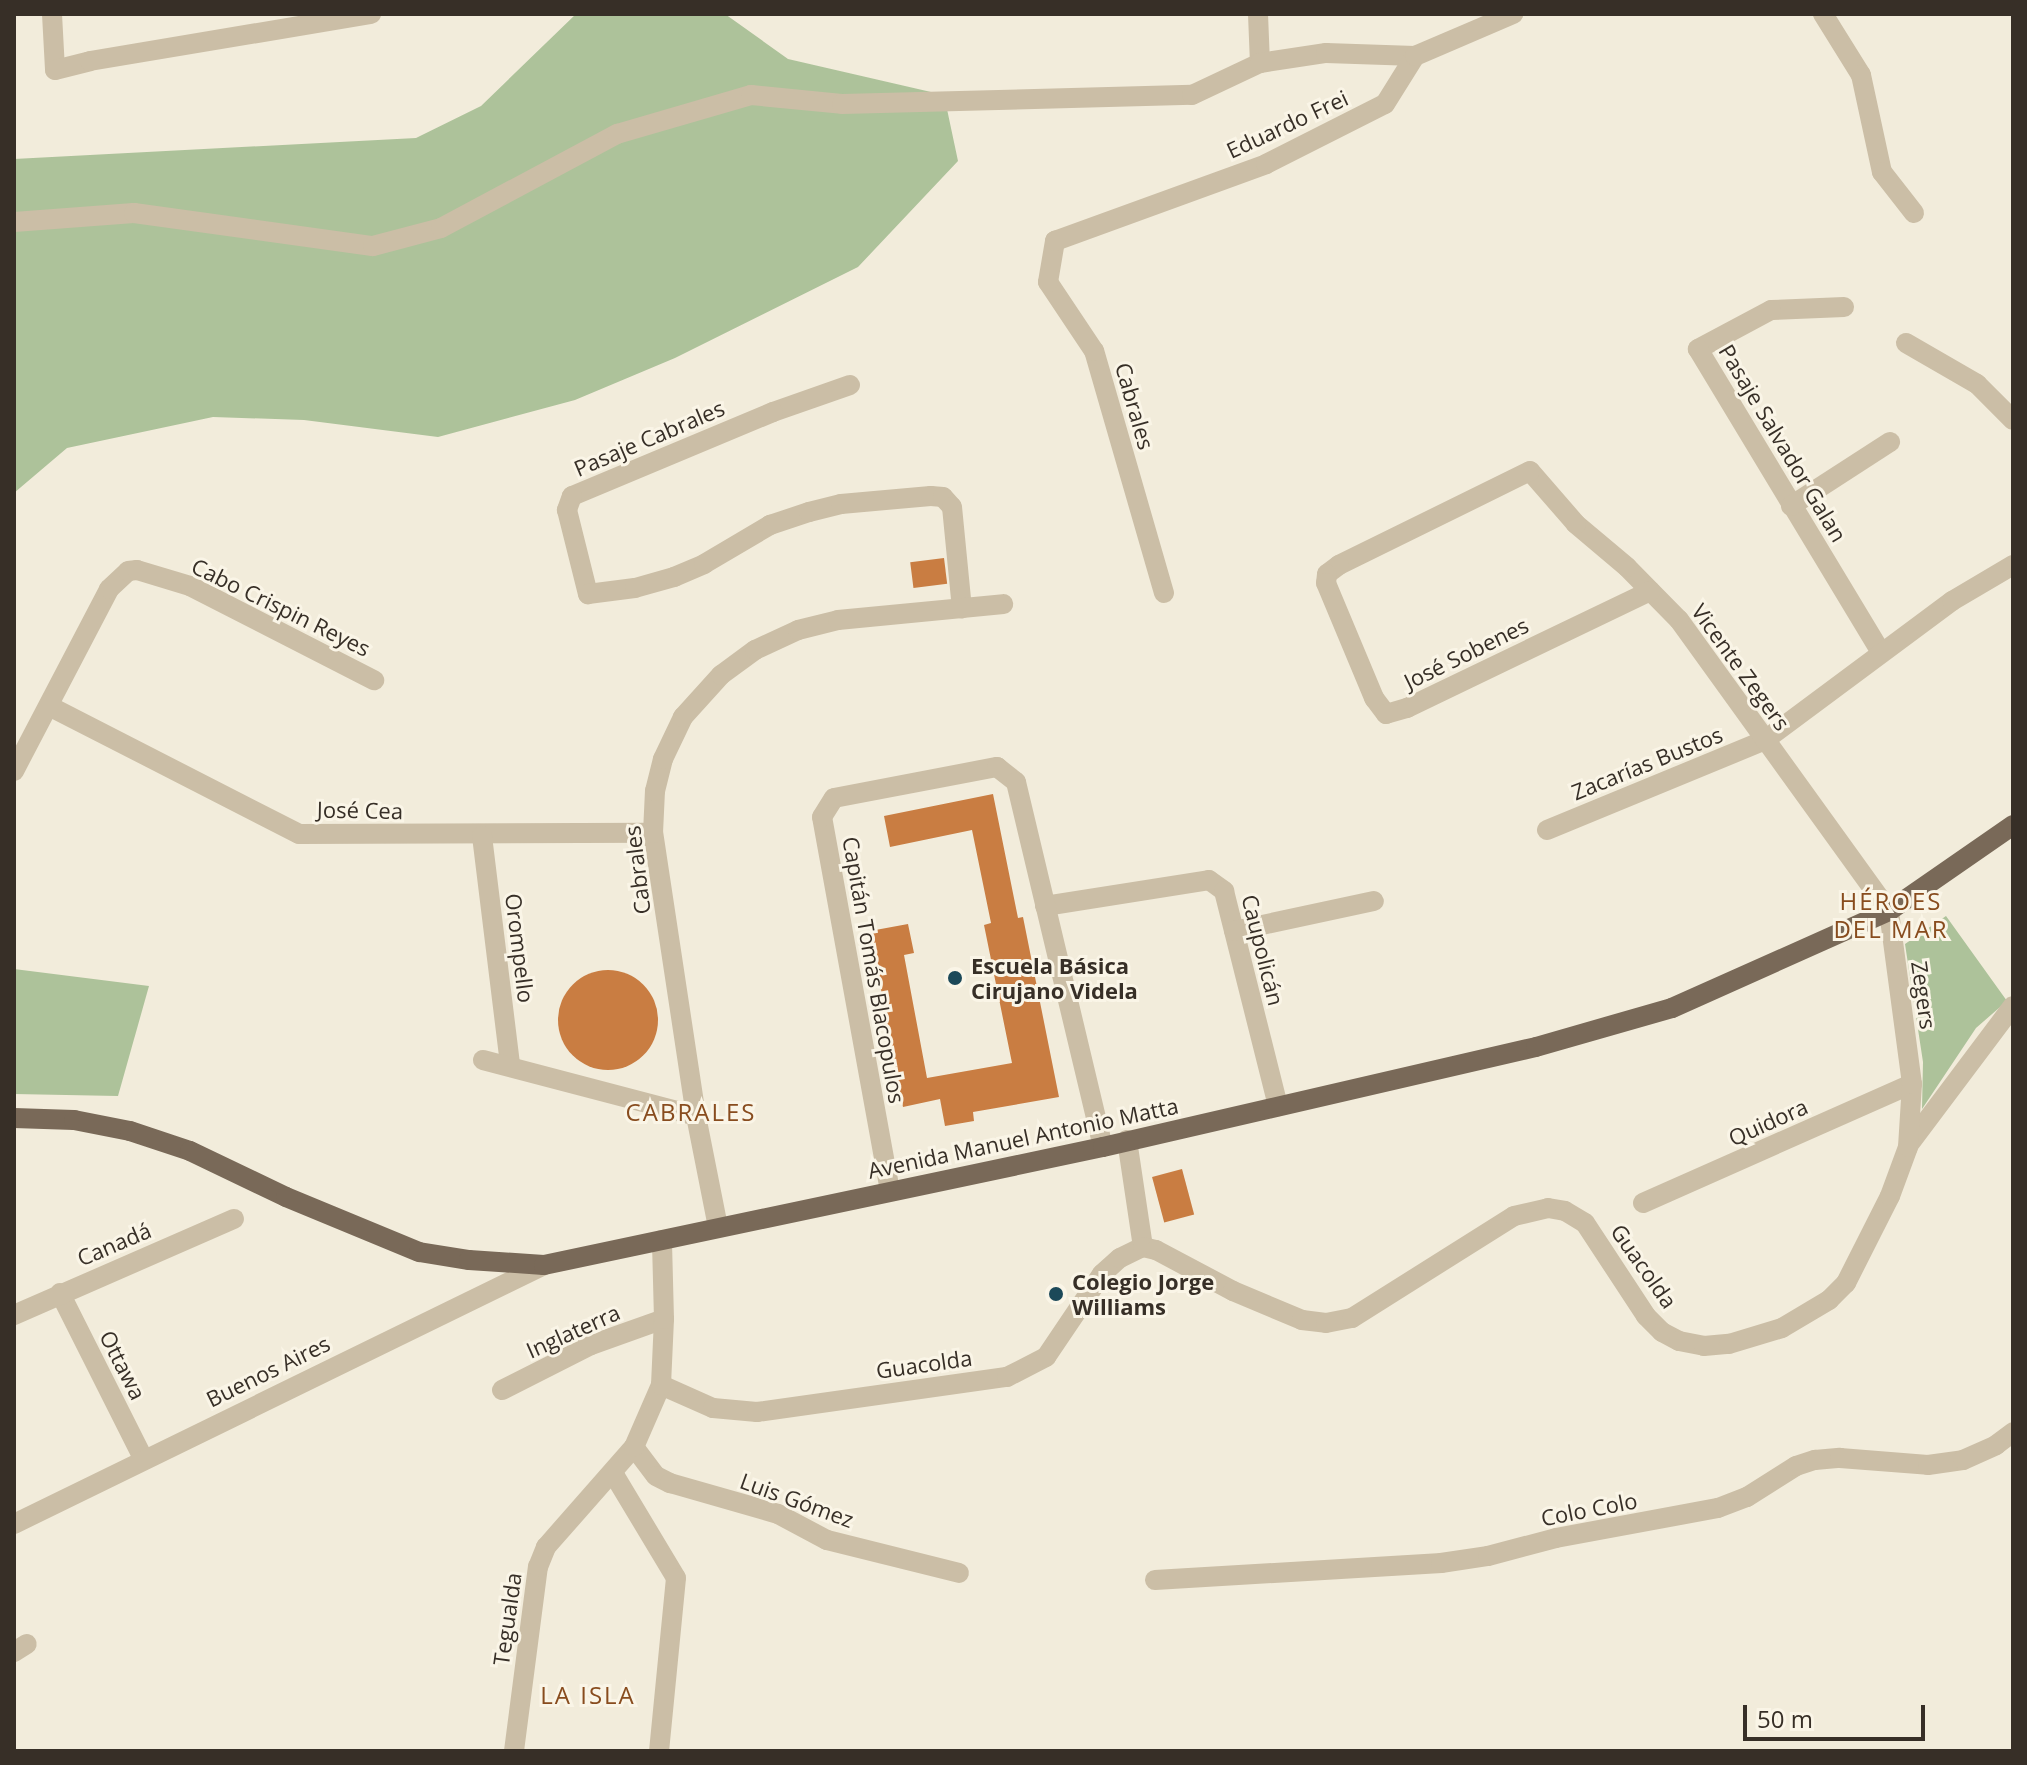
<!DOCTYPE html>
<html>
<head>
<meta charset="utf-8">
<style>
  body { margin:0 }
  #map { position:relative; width:2027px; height:1765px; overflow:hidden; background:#f2ecdb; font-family:"Open Sans",sans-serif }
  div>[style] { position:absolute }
  .green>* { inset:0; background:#adc29a }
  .building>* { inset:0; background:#c97d42; transform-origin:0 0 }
  .round { border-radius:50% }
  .minor>* { height:20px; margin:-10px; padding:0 10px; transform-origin:10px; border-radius:10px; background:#cbbea6 }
  .major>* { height:20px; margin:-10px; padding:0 10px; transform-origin:10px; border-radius:10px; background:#796958 }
  .dots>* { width:22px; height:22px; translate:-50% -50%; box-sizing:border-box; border:4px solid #faf5e7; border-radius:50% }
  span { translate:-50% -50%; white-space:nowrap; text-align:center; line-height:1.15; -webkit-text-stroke:6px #faf5e7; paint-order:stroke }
  .street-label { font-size:22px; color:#372f27 }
  .poi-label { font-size:22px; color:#372f27; font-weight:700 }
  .left { translate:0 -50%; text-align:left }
  .neighbourhood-label { font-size:24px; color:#884c1e; letter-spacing:2px }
  .frame { position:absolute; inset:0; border:16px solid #372f27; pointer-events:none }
  .scale { position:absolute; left:1743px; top:1705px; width:182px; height:36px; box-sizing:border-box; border:4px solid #372f27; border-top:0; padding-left:10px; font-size:24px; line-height:28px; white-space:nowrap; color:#372f27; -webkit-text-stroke:6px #faf5e7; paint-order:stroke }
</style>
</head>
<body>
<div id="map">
  <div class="green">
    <div style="clip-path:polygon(576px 14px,725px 14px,788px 59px,944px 95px,958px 161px,858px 267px,675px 358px,575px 400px,438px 437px,304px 420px,213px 417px,67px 448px,14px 493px,14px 159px,416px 138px,481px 106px)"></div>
    <div style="clip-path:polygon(1946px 916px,2007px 1001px,1976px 1028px,1922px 1109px,1923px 1062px,1905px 944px)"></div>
    <div style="clip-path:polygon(14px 969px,149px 986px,118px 1096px,14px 1094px)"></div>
  </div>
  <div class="building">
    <div style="left:944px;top:558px;width:26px;height:34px;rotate:83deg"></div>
    <div style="clip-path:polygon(993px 794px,1018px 918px,1023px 917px,1059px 1097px,973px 1112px,974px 1121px,945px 1126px,940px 1099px,903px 1107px,870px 931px,908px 924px,914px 953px,904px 955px,927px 1078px,1012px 1063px,984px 925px,991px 923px,972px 830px,890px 847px,884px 816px)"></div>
    <div class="round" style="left:558px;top:970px;width:100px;height:100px"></div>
    <div style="left:1182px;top:1169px;width:47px;height:31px;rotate:75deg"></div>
  </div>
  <div class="minor">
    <div style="left:52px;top:14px;width:56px;rotate:86.9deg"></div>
    <div style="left:55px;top:70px;width:36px;rotate:-14deg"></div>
    <div style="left:90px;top:61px;width:285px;rotate:-9.5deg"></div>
    <div style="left:1258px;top:14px;width:49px;rotate:87.7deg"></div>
    <div style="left:1823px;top:14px;width:72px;rotate:58.1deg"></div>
    <div style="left:1861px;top:75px;width:99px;rotate:77.8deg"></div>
    <div style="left:1882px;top:172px;width:52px;rotate:52deg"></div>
    <div style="left:14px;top:222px;width:120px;rotate:-4.3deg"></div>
    <div style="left:134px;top:213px;width:241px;rotate:7.9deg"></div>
    <div style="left:373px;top:246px;width:70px;rotate:-14.8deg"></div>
    <div style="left:441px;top:228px;width:200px;rotate:-28.1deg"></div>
    <div style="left:617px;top:134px;width:140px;rotate:-16.2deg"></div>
    <div style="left:751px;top:95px;width:91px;rotate:5.6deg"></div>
    <div style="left:842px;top:104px;width:350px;rotate:-1.5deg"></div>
    <div style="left:1192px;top:95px;width:75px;rotate:-25.2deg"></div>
    <div style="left:1260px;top:63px;width:67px;rotate:-8.6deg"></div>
    <div style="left:1326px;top:53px;width:89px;rotate:1.9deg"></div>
    <div style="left:1844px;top:307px;width:73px;rotate:177.6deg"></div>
    <div style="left:1771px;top:310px;width:83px;rotate:151.9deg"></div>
    <div style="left:1698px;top:349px;width:354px;rotate:58.9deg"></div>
    <div style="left:1906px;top:343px;width:82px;rotate:30deg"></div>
    <div style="left:1977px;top:384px;width:51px;rotate:45deg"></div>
    <div style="left:850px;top:385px;width:82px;rotate:160.7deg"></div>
    <div style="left:773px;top:412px;width:218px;rotate:157.3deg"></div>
    <div style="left:572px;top:496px;width:15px;rotate:110deg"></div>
    <div style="left:567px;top:510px;width:87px;rotate:76deg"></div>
    <div style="left:588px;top:594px;width:47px;rotate:-7.3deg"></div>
    <div style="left:635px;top:588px;width:41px;rotate:-15.8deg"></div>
    <div style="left:674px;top:577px;width:33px;rotate:-23deg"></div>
    <div style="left:704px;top:564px;width:77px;rotate:-30.6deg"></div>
    <div style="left:770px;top:525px;width:41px;rotate:-18.4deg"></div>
    <div style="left:809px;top:512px;width:33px;rotate:-14deg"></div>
    <div style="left:841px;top:504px;width:90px;rotate:-5.1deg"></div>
    <div style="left:931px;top:496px;width:12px;rotate:5deg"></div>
    <div style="left:943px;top:497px;width:13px;rotate:48deg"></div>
    <div style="left:952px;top:507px;width:102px;rotate:84.4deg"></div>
    <div style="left:1791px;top:506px;width:118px;rotate:-32.9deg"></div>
    <div style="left:1164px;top:593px;width:252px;rotate:-106.1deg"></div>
    <div style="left:1094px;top:351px;width:83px;rotate:-123.7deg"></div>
    <div style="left:1048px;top:282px;width:42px;rotate:-80.3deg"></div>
    <div style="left:1055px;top:241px;width:225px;rotate:-20deg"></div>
    <div style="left:1266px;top:164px;width:133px;rotate:-26.8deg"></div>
    <div style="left:1385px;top:104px;width:57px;rotate:-58deg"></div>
    <div style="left:1415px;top:56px;width:107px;rotate:-23.2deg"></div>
    <div style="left:49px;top:706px;width:281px;rotate:27.1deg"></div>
    <div style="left:299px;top:834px;width:354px;rotate:-0.2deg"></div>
    <div style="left:14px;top:771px;width:205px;rotate:-62.4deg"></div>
    <div style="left:109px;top:589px;width:26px;rotate:-43deg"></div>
    <div style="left:128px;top:571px;width:9px;rotate:-6deg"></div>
    <div style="left:137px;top:570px;width:55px;rotate:16.8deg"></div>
    <div style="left:190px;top:586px;width:207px;rotate:27.1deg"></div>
    <div style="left:1547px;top:830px;width:236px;rotate:-22.4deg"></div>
    <div style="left:1765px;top:740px;width:233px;rotate:-36.6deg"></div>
    <div style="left:1952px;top:601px;width:71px;rotate:-30.5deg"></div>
    <div style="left:482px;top:836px;width:231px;rotate:83deg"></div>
    <div style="left:1045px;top:906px;width:166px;rotate:-9deg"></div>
    <div style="left:1209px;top:880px;width:19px;rotate:36deg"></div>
    <div style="left:1224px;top:891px;width:222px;rotate:75.9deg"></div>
    <div style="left:1234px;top:931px;width:143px;rotate:-12.1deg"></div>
    <div style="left:483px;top:1060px;width:220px;rotate:14.7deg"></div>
    <div style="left:1127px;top:1140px;width:108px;rotate:81.5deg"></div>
    <div style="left:1910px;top:1143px;width:171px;rotate:-53.1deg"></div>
    <div style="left:890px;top:1191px;width:380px;rotate:-100.3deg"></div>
    <div style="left:822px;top:817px;width:22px;rotate:-58deg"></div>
    <div style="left:834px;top:798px;width:166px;rotate:-10.8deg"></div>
    <div style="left:997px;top:767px;width:24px;rotate:38deg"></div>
    <div style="left:1016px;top:782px;width:375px;rotate:76.6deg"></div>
    <div style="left:1643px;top:1203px;width:294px;rotate:-23.9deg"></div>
    <div style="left:718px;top:1227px;width:113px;rotate:-101.2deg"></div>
    <div style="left:696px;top:1116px;width:286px;rotate:-98.6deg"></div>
    <div style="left:653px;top:833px;width:42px;rotate:-87.3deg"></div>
    <div style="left:655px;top:791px;width:33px;rotate:-76deg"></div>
    <div style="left:663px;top:759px;width:47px;rotate:-64.5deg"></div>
    <div style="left:683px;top:717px;width:57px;rotate:-47.9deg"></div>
    <div style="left:721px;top:675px;width:42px;rotate:-36.3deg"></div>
    <div style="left:755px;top:650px;width:47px;rotate:-24.9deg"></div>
    <div style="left:798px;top:630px;width:41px;rotate:-14deg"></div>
    <div style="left:838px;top:620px;width:166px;rotate:-5.5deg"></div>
    <div style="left:60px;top:1293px;width:185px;rotate:63.3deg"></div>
    <div style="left:14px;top:1315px;width:240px;rotate:-23.6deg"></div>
    <div style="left:661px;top:1385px;width:57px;rotate:23.9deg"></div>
    <div style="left:713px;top:1408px;width:44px;rotate:5.2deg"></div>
    <div style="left:757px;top:1412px;width:252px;rotate:-8deg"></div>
    <div style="left:1007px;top:1377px;width:44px;rotate:-27.1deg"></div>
    <div style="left:1046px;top:1357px;width:100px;rotate:-56deg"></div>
    <div style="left:1102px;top:1274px;width:24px;rotate:-42deg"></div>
    <div style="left:1120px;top:1258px;width:25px;rotate:-26deg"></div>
    <div style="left:1143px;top:1247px;width:13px;rotate:13deg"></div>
    <div style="left:1156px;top:1250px;width:87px;rotate:28deg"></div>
    <div style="left:1233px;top:1291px;width:75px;rotate:22.8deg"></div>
    <div style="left:1302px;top:1320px;width:24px;rotate:7deg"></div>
    <div style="left:1326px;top:1323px;width:26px;rotate:-11deg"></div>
    <div style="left:1352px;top:1318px;width:191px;rotate:-32.2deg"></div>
    <div style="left:1514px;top:1216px;width:35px;rotate:-13deg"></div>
    <div style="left:1548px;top:1208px;width:17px;rotate:10deg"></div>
    <div style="left:1565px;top:1211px;width:23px;rotate:31deg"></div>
    <div style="left:1585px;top:1223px;width:111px;rotate:56.7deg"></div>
    <div style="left:1646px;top:1316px;width:23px;rotate:45deg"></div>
    <div style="left:1662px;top:1332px;width:19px;rotate:28deg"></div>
    <div style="left:1679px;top:1341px;width:25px;rotate:11deg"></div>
    <div style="left:1704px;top:1346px;width:25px;rotate:-5deg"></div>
    <div style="left:1729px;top:1344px;width:55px;rotate:-16.8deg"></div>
    <div style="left:1782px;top:1328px;width:55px;rotate:-30.8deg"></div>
    <div style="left:1829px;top:1300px;width:24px;rotate:-45deg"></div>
    <div style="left:1846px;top:1283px;width:97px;rotate:-63.2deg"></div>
    <div style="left:1890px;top:1196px;width:52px;rotate:-69.8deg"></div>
    <div style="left:1908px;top:1147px;width:63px;rotate:-86.4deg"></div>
    <div style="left:1912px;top:1084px;width:175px;rotate:-97.6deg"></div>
    <div style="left:1889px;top:911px;width:359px;rotate:-125.8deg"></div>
    <div style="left:1679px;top:620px;width:74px;rotate:-134.5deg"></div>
    <div style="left:1627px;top:567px;width:67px;rotate:-139.9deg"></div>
    <div style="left:1576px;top:524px;width:70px;rotate:-131deg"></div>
    <div style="left:1530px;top:471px;width:213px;rotate:153.8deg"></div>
    <div style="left:1339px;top:565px;width:15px;rotate:143deg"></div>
    <div style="left:1327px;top:574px;width:9px;rotate:96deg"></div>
    <div style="left:1326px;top:583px;width:125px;rotate:67.3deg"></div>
    <div style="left:1374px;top:698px;width:20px;rotate:53deg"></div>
    <div style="left:1386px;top:714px;width:22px;rotate:-16deg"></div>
    <div style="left:1407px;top:708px;width:270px;rotate:-25.7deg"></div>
    <div style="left:502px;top:1390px;width:100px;rotate:-26.8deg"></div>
    <div style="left:591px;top:1345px;width:77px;rotate:-19.6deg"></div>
    <div style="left:634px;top:1447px;width:36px;rotate:53deg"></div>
    <div style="left:656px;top:1476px;width:16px;rotate:27deg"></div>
    <div style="left:670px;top:1483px;width:112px;rotate:16deg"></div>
    <div style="left:778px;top:1514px;width:55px;rotate:28deg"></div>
    <div style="left:827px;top:1540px;width:136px;rotate:14deg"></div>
    <div style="left:613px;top:1473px;width:122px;rotate:59deg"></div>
    <div style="left:676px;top:1578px;width:174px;rotate:95.6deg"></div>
    <div style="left:14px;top:1524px;width:590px;rotate:-26.04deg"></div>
    <div style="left:1155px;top:1580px;width:287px;rotate:-3.4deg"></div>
    <div style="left:1441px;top:1563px;width:48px;rotate:-8.5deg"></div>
    <div style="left:1488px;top:1556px;width:70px;rotate:-14.8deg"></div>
    <div style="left:1556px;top:1538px;width:165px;rotate:-10.5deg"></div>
    <div style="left:1718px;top:1508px;width:31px;rotate:-21deg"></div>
    <div style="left:1747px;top:1497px;width:58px;rotate:-32.3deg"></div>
    <div style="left:1796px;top:1466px;width:20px;rotate:-18deg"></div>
    <div style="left:1815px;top:1460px;width:25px;rotate:-5deg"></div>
    <div style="left:1840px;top:1458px;width:88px;rotate:4.5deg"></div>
    <div style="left:1928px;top:1465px;width:35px;rotate:-8deg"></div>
    <div style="left:1963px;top:1460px;width:36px;rotate:-24deg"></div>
    <div style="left:1996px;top:1445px;width:21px;rotate:-37deg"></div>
    <div style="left:14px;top:1652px;width:15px;rotate:-32deg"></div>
    <div style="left:514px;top:1751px;width:186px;rotate:-82.6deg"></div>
    <div style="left:538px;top:1567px;width:22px;rotate:-68deg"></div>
    <div style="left:546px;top:1547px;width:133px;rotate:-48.7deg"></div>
    <div style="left:634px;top:1447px;width:68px;rotate:-66.5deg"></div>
    <div style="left:661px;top:1385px;width:66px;rotate:-87.4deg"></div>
    <div style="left:664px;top:1319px;width:79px;rotate:-91.5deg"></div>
  </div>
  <div class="major">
    <div style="left:14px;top:1118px;width:60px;rotate:1.9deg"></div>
    <div style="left:74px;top:1120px;width:57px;rotate:11.1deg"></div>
    <div style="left:130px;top:1131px;width:63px;rotate:18.4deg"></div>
    <div style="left:190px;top:1151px;width:106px;rotate:25.6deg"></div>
    <div style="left:286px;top:1197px;width:144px;rotate:22.5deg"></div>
    <div style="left:419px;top:1252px;width:51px;rotate:9.1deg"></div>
    <div style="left:469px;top:1260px;width:75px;rotate:3.8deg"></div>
    <div style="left:544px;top:1265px;width:571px;rotate:-11.92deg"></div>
    <div style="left:1103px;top:1147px;width:444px;rotate:-13deg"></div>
    <div style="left:1536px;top:1047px;width:141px;rotate:-16deg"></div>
    <div style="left:1672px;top:1008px;width:238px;rotate:-24.1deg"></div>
    <div style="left:1889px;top:911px;width:151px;rotate:-34.7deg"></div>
  </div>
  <div class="dots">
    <div style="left:955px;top:978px;background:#1c4959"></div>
    <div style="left:1056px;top:1294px;background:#1c4959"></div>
  </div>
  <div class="street-label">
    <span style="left:1287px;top:124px;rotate:-25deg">Eduardo Frei</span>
    <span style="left:1135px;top:406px;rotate:74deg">Cabrales</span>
    <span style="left:649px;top:438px;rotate:-23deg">Pasaje Cabrales</span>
    <span style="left:1783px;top:443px;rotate:59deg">Pasaje Salvador Galan</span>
    <span style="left:281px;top:607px;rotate:26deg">Cabo Crispin Reyes</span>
    <span style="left:1466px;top:653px;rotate:-26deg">José Sobenes</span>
    <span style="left:1741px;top:667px;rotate:54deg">Vicente Zegers</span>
    <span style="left:1647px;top:763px;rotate:-22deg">Zacarías Bustos</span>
    <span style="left:360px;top:810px;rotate:1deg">José Cea</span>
    <span style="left:637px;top:870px;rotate:-97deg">Cabrales</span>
    <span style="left:520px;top:948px;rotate:83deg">Orompello</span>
    <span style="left:1263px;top:950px;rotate:76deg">Caupolicán</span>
    <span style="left:874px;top:970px;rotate:80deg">Capitán Tomás Blacopulos</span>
    <span style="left:1924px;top:995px;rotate:82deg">Zegers</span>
    <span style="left:1768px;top:1122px;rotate:-24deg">Quidora</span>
    <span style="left:1023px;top:1138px;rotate:-12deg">Avenida Manuel Antonio Matta</span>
    <span style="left:114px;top:1244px;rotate:-23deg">Canadá</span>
    <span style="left:1644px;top:1266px;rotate:55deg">Guacolda</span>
    <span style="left:573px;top:1331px;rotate:-24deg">Inglaterra</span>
    <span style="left:924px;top:1364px;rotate:-8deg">Guacolda</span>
    <span style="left:123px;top:1365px;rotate:63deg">Ottawa</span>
    <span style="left:268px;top:1371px;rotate:-26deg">Buenos Aires</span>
    <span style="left:797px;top:1500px;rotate:20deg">Luis Gómez</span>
    <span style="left:1589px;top:1509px;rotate:-11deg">Colo Colo</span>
    <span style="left:507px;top:1619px;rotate:-82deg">Tegualda</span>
  </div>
  <div class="poi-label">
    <span class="left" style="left:971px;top:978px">Escuela Básica<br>Cirujano Videla</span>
    <span class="left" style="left:1072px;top:1294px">Colegio Jorge<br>Williams</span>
  </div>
  <div class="neighbourhood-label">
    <span style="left:1891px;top:915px">HÉROES<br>DEL MAR</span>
    <span style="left:691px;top:1112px">CABRALES</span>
    <span style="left:588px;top:1695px">LA ISLA</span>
  </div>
  <div class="frame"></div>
  <div class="scale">50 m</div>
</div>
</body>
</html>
